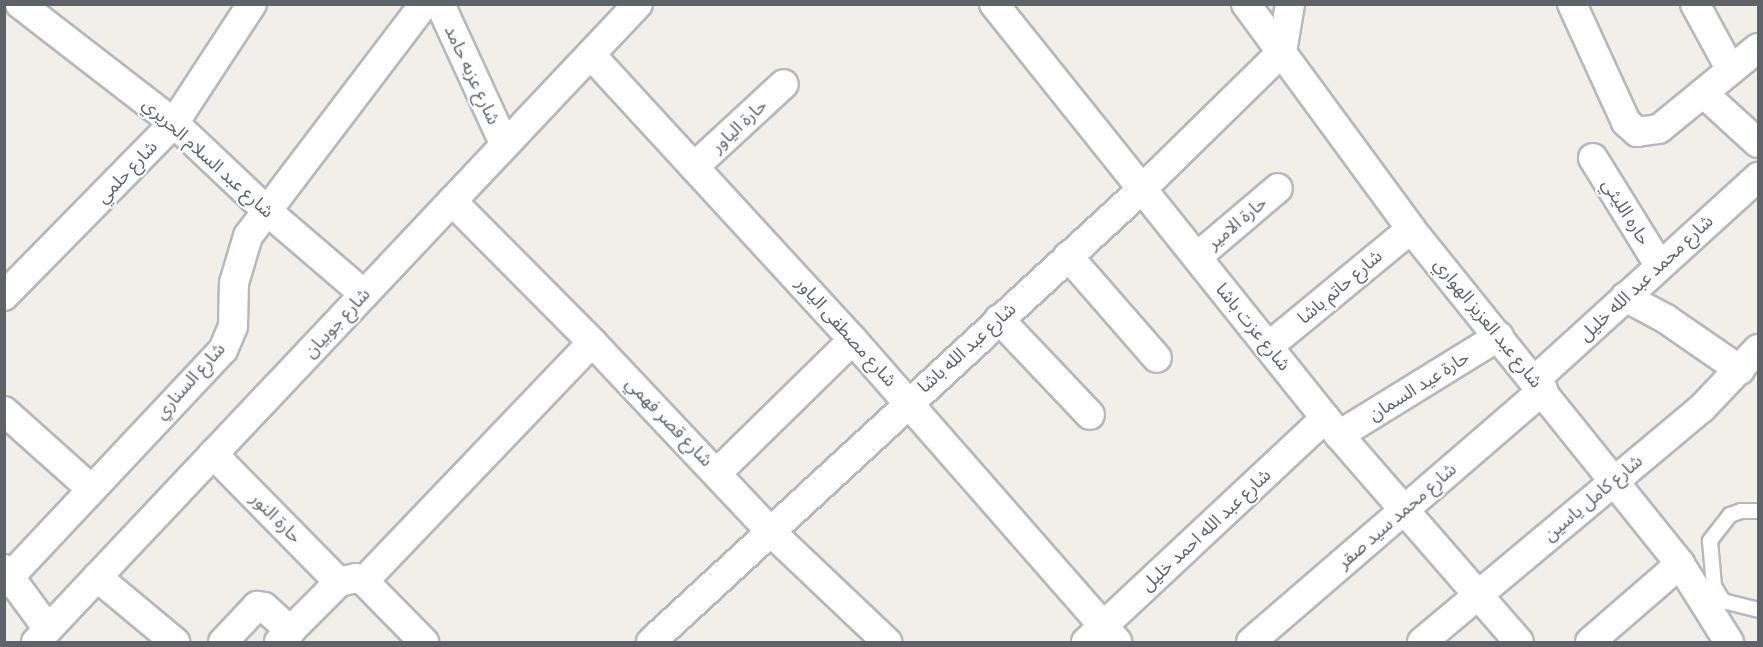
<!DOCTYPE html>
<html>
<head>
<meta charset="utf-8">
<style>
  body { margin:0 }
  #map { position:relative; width:1763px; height:647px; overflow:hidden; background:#f1efe8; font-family:"Titillium Web","Noto Sans Arabic",sans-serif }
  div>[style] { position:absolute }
  .roads { filter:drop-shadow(2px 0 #b5b8bc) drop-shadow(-2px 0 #b5b8bc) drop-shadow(0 2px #b5b8bc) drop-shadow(0 -2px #b5b8bc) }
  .lane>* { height:14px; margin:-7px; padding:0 7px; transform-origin:7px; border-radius:7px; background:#fff }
  .street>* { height:28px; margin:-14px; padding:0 14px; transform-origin:14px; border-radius:14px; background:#fff }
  span { translate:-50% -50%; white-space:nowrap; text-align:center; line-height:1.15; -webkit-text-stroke:4.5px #fff; paint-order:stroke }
  .street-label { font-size:18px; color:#5f6368 }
  .frame { position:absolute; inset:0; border:6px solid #5f6368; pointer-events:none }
</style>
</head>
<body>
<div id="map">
  <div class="roads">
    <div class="lane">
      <div style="left:1758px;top:511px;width:17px;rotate:180deg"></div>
      <div style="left:1741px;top:511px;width:12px;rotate:160deg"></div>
      <div style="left:1730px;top:515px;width:33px;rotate:128deg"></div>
      <div style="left:1710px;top:541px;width:45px;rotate:84.9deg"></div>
      <div style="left:1714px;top:586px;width:17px;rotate:59deg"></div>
      <div style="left:1723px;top:601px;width:36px;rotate:14deg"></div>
    </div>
    <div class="street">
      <div style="left:20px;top:4px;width:195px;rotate:37.7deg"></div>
      <div style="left:174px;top:123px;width:127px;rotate:43.4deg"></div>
      <div style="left:266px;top:210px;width:129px;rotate:40.6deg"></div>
      <div style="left:440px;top:4px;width:155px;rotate:65.3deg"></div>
      <div style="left:994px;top:4px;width:552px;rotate:51.32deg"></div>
      <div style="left:1339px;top:435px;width:274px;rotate:49deg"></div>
      <div style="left:1246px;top:4px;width:279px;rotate:53.7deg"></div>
      <div style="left:1411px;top:229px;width:430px;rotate:51.2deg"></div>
      <div style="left:1680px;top:564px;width:92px;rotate:57.9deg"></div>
      <div style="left:1572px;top:4px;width:130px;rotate:65.4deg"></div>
      <div style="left:1626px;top:122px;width:15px;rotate:42deg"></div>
      <div style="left:1637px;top:132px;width:22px;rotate:-8deg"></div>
      <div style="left:1659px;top:129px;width:128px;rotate:-39.3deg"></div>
      <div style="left:1695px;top:4px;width:75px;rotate:61.4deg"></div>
      <div style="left:591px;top:55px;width:387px;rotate:47.4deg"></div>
      <div style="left:853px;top:340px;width:401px;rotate:48.8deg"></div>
      <div style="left:1703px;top:93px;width:74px;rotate:42.3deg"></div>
      <div style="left:1593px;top:158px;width:126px;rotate:58.3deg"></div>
      <div style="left:694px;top:167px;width:122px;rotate:-42.7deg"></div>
      <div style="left:452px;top:201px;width:199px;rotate:45.2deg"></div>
      <div style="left:592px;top:342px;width:258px;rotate:46.7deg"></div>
      <div style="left:769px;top:530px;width:163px;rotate:43.5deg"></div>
      <div style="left:1068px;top:256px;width:135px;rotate:48.9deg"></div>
      <div style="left:1197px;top:257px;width:106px;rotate:-40.4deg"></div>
      <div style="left:4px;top:296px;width:243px;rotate:-45.5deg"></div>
      <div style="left:174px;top:123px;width:142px;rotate:-56.8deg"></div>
      <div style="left:1625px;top:297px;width:47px;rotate:28.2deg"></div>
      <div style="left:1666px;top:319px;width:90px;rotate:34.6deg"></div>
      <div style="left:999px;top:319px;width:132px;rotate:46.5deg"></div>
      <div style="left:1269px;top:346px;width:184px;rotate:-39.5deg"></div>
      <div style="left:1535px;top:380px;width:302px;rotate:-42.3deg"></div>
      <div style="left:4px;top:411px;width:115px;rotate:41.8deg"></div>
      <div style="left:1339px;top:435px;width:188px;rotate:-31.7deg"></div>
      <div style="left:213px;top:454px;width:180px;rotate:45.5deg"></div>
      <div style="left:717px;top:473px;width:190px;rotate:-44.4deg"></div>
      <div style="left:4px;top:569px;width:74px;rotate:53.7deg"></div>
      <div style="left:97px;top:577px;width:102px;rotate:39.8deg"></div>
      <div style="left:364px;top:581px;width:330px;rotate:-46.3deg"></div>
      <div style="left:4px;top:583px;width:320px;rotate:-46.8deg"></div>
      <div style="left:223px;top:350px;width:26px;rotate:-67deg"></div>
      <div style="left:233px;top:326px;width:43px;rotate:-88.7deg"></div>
      <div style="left:234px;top:283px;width:49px;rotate:-73.4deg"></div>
      <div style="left:248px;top:236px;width:291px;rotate:-52.8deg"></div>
      <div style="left:36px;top:642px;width:877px;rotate:-46.66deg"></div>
      <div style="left:223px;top:642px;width:50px;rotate:-46.6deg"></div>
      <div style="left:257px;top:606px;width:7px;rotate:8deg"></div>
      <div style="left:264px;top:607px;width:36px;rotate:42deg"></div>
      <div style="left:279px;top:642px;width:85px;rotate:-45deg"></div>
      <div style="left:339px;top:582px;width:17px;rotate:-13deg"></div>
      <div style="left:356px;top:578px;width:9px;rotate:21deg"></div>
      <div style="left:364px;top:581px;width:86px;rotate:45.5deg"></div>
      <div style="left:651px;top:642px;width:668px;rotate:-42.69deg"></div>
      <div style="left:1142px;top:189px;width:196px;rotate:-44.4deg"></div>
      <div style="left:1282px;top:52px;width:49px;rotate:-80.5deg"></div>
      <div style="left:1086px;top:642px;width:328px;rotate:-43.1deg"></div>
      <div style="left:1251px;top:642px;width:386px;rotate:-40.8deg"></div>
      <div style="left:1422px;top:642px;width:365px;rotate:-39.9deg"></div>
      <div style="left:1702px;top:408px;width:81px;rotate:-46.5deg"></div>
      <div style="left:1590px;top:642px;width:119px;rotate:-40.9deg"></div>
    </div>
  </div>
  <div class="street-label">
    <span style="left:472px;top:75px;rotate:65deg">شارع عزبه حامد</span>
    <span style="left:739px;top:126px;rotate:-43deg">حارة الياور</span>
    <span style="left:208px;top:158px;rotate:42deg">شارع عبد السلام الحريري</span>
    <span style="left:127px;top:172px;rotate:-46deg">شارع حلمي</span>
    <span style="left:1626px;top:212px;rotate:58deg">حاره الليثي</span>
    <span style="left:1237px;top:223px;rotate:-40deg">حارة الامير</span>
    <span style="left:1646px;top:278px;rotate:-43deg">شارع محمد عبد الله خليل</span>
    <span style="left:1340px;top:287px;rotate:-40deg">شارع حاتم باشا</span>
    <span style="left:337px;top:323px;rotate:-47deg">شارع جوبيان</span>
    <span style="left:1488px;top:323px;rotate:51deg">شارع عبد العزيز الهواري</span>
    <span style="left:1253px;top:327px;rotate:51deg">شارع عزت باشا</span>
    <span style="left:846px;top:332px;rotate:48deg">شارع مصطفى الياور</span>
    <span style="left:967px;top:348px;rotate:-42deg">شارع عبد الله باشا</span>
    <span style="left:190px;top:381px;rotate:-48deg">شارع السناري</span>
    <span style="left:1419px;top:386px;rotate:-32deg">حارة عيد السمان</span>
    <span style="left:669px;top:422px;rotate:46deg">شارع قصر فهمي</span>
    <span style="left:1593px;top:498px;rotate:-40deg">شارع كامل ياسين</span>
    <span style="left:1397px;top:516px;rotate:-41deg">شارع محمد سيد صقر</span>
    <span style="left:276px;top:518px;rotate:45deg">حارة النور</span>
    <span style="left:1206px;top:530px;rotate:-43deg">شارع عبد الله احمد خليل</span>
  </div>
  <div class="frame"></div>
</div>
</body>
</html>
